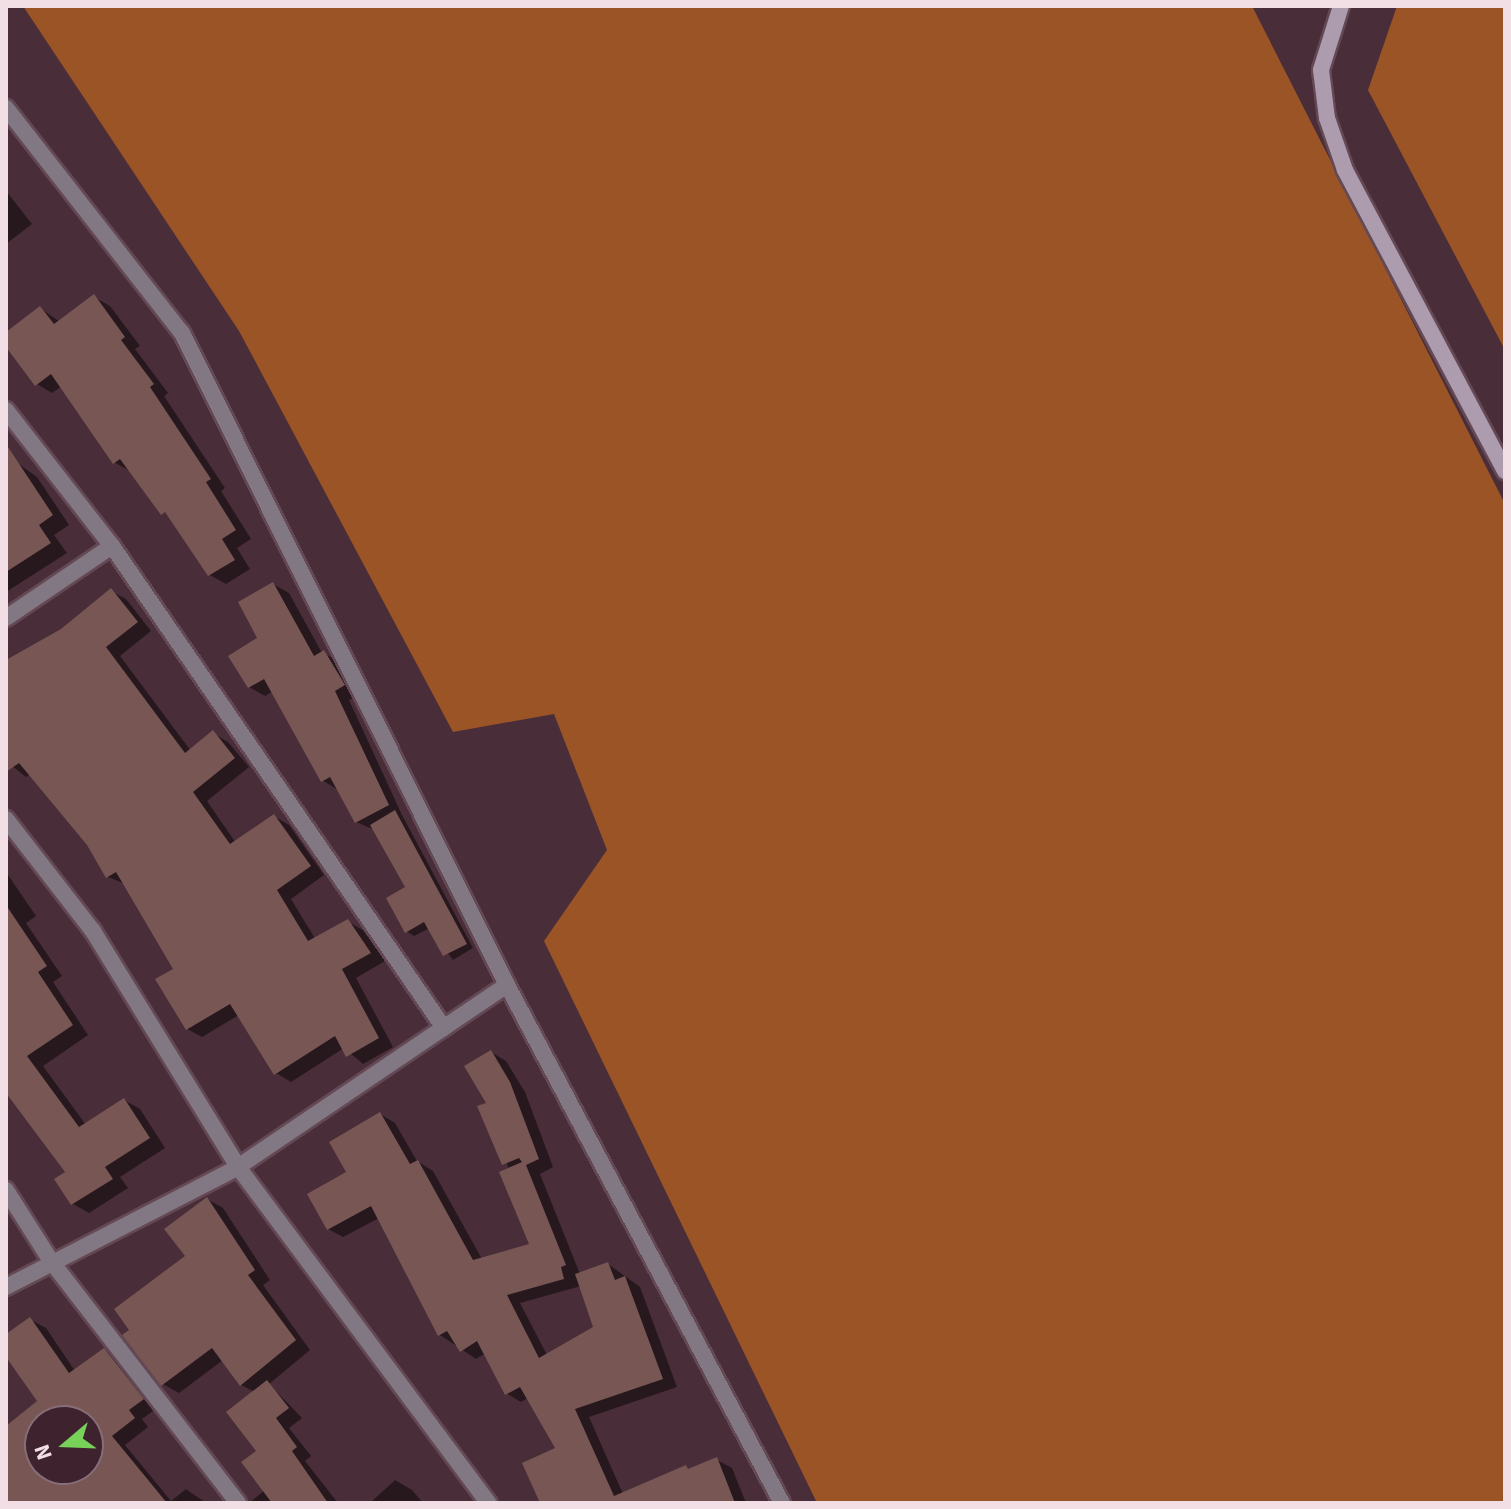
<!DOCTYPE html>
<html>
<head>
<meta charset="utf-8">
<style>
  body { margin:0 }
  #map { position:relative; width:1511px; height:1509px; overflow:hidden; background:#492d39; font-family:"Source Sans 3",sans-serif }
  div>[style] { position:absolute }
  .forest>* { inset:0; background:#9b5426 }
  .shadow>* { inset:0; background:#0007 }
  .building>* { inset:0; background:#785654 }
  .roads { filter:drop-shadow(2px 0 #644955) drop-shadow(-2px 0 #644955) drop-shadow(0 2px #644955) drop-shadow(0 -2px #644955) }
  .minor>* { height:16px; margin:-8px; padding:0 8px; transform-origin:8px; border-radius:8px; background:#827883 }
  .secondary>* { height:16px; margin:-8px; padding:0 8px; transform-origin:8px; border-radius:8px; background:#ac9cad }
  span { translate:-50% -50%; white-space:nowrap; text-align:center; line-height:1.15; -webkit-text-stroke:8px #3e232f; paint-order:stroke }
  .frame { position:absolute; inset:0; border:8px solid #f2dfe6; pointer-events:none }
  .north { position:absolute; left:24px; top:1405px; width:80px; height:80px; box-sizing:border-box; background:#3e232f; border:2px solid #866e78; border-radius:50%; rotate:251deg; font-size:22px; font-weight:700; line-height:32px; text-align:center; color:#f2dfe6 }
  .north::after { content:''; display:block; margin:auto; width:28px; height:36px; background:#78d259; clip-path:polygon(50% 0,100% 100%,50% 72%,0 100%) }
</style>
</head>
<body>
<div id="map">
  <div class="forest">
    <div style="clip-path:polygon(23px 6px,1252px 6px,1505px 504px,1505px 1503px,817px 1503px,544px 941px,607px 850px,554px 714px,453px 732px,239px 331px)"></div>
    <div style="clip-path:polygon(1397px 6px,1505px 6px,1505px 350px,1368px 90px)"></div>
  </div>
  <div class="shadow">
    <div style="clip-path:polygon(6px 191px,32px 224px,6px 244px)"></div>
    <div style="clip-path:polygon(94px 297px,110px 306px,140px 346px,135px 349px,168px 393px,164px 396px,225px 488px,221px 491px,251px 539px,237px 548px,250px 569px,226px 584px,210px 575px,173px 519px,130px 471px,114px 462px,62px 386px,52px 393px,37px 384px,6px 344px,6px 335px,40px 308px,60px 322px)"></div>
    <div style="clip-path:polygon(6px 455px,37px 477px,69px 525px,54px 535px,67px 553px,6px 592px)"></div>
    <div style="clip-path:polygon(273px 584px,289px 593px,322px 653px,340px 661px,359px 695px,349px 700px,402px 815px,473px 948px,453px 960px,430px 928px,414px 936px,406px 931px,408px 888px,375px 830px,356px 822px,338px 790px,322px 780px,273px 691px,265px 696px,249px 687px)"></div>
    <div style="clip-path:polygon(111px 591px,126px 599px,151px 631px,120px 656px,191px 751px,213px 733px,228px 742px,249px 767px,207px 801px,236px 843px,274px 816px,289px 825px,324px 875px,291px 899px,316px 940px,348px 922px,363px 930px,385px 961px,356px 978px,393px 1047px,363px 1064px,344px 1048px,291px 1082px,276px 1073px,239px 1015px,202px 1037px,187px 1029px,176px 969px,125px 884px,108px 877px,88px 843px,30px 774px,26px 777px,6px 761px,6px 665px,62px 631px)"></div>
    <div style="clip-path:polygon(6px 872px,36px 916px,26px 923px,62px 976px,53px 982px,88px 1035px,43px 1066px,86px 1125px,124px 1100px,140px 1109px,165px 1148px,120px 1177px,128px 1188px,89px 1213px,73px 1204px,68px 1172px,6px 1087px)"></div>
    <div style="clip-path:polygon(evenodd,491px 1052px,506px 1061px,525px 1092px,553px 1167px,540px 1174px,580px 1274px,608px 1264px,640px 1287px,677px 1387px,589px 1417px,623px 1494px,717px 1460px,732px 1468px,746px 1503px,545px 1503px,558px 1449px,528px 1398px,521px 1402px,506px 1393px,486px 1353px,476px 1359px,440px 1335px,379px 1218px,343px 1237px,328px 1229px,349px 1173px,380px 1114px,395px 1123px,417px 1161px,433px 1171px,482px 1259px,532px 1246px,489px 1104px,491px 1052px,581px 1286px,595px 1327px,547px 1355px,520px 1303px,581px 1286px)"></div>
    <div style="clip-path:polygon(207px 1199px,223px 1208px,270px 1280px,263px 1285px,310px 1350px,269px 1384px,302px 1418px,289px 1428px,311px 1456px,305px 1461px,338px 1503px,249px 1503px,265px 1490px,255px 1392px,241px 1385px,223px 1360px,179px 1393px,163px 1384px,188px 1256px)"></div>
    <div style="clip-path:polygon(evenodd,31px 1320px,46px 1328px,75px 1371px,104px 1350px,119px 1359px,157px 1408px,142px 1419px,148px 1427px,125px 1445px,171px 1501px,186px 1489px,206px 1503px,6px 1503px,6px 1428px,40px 1402px,6px 1354px,6px 1337px,31px 1320px,40px 1421px,88px 1421px,88px 1469px,40px 1469px,40px 1421px)"></div>
    <div style="clip-path:polygon(395px 1480px,412px 1490px,423px 1503px,370px 1503px)"></div>
  </div>
  <div class="building">
    <div style="clip-path:polygon(94px 294px,125px 337px,121px 340px,154px 384px,150px 387px,211px 479px,206px 482px,236px 530px,222px 539px,235px 560px,208px 576px,165px 512px,161px 515px,120px 459px,113px 464px,51px 374px,35px 386px,6px 347px,6px 332px,40px 306px,54px 324px)"></div>
    <div style="clip-path:polygon(6px 444px,53px 515px,39px 525px,51px 543px,6px 572px)"></div>
    <div style="clip-path:polygon(273px 582px,314px 656px,324px 650px,345px 685px,335px 691px,389px 805px,355px 823px,330px 777px,321px 782px,264px 679px,248px 688px,228px 656px,257px 638px,238px 602px)"></div>
    <div style="clip-path:polygon(111px 588px,138px 622px,106px 647px,185px 753px,213px 730px,235px 758px,193px 792px,230px 844px,274px 814px,311px 866px,277px 890px,308px 941px,348px 919px,371px 953px,342px 969px,379px 1038px,346px 1057px,335px 1036px,274px 1075px,230px 1004px,186px 1030px,155px 979px,173px 969px,116px 872px,106px 878px,87px 845px,19px 763px,6px 772px,6px 660px,61px 629px)"></div>
    <div style="clip-path:polygon(395px 810px,467px 944px,443px 956px,424px 922px,405px 933px,386px 898px,405px 887px,370px 825px)"></div>
    <div style="clip-path:polygon(6px 905px,47px 966px,38px 972px,73px 1025px,27px 1056px,79px 1127px,124px 1098px,150px 1138px,105px 1167px,113px 1179px,71px 1205px,54px 1179px,65px 1172px,6px 1093px)"></div>
    <div style="clip-path:polygon(491px 1050px,510px 1082px,539px 1159px,526px 1165px,566px 1265px,561px 1267px,564px 1279px,507px 1295px,539px 1358px,593px 1327px,575px 1274px,608px 1262px,615px 1280px,625px 1276px,663px 1379px,575px 1409px,614px 1496px,686px 1465px,688px 1469px,717px 1457px,735px 1503px,540px 1503px,522px 1463px,555px 1448px,520px 1387px,505px 1395px,477px 1341px,460px 1352px,447px 1331px,438px 1336px,371px 1206px,327px 1230px,307px 1194px,346px 1172px,329px 1142px,380px 1112px,410px 1164px,418px 1160px,473px 1260px,529px 1244px,499px 1172px,522px 1162px,519px 1158px,502px 1165px,477px 1106px,486px 1103px,464px 1066px)"></div>
    <div style="clip-path:polygon(207px 1197px,255px 1270px,248px 1275px,296px 1340px,240px 1386px,212px 1348px,161px 1386px,122px 1335px,129px 1330px,114px 1309px,185px 1256px,164px 1229px)"></div>
    <div style="clip-path:polygon(evenodd,30px 1317px,69px 1373px,104px 1348px,144px 1399px,129px 1410px,135px 1418px,112px 1436px,167px 1503px,6px 1503px,6px 1426px,37px 1401px,6px 1357px,6px 1334px,30px 1317px,40px 1421px,88px 1421px,88px 1469px,40px 1469px,40px 1421px)"></div>
    <div style="clip-path:polygon(267px 1380px,289px 1408px,276px 1418px,297px 1447px,292px 1451px,328px 1503px,272px 1503px,241px 1462px,256px 1451px,226px 1412px)"></div>
  </div>
  <div class="roads">
    <div class="minor">
      <div style="left:6px;top:108px;width:286px;rotate:52deg"></div>
      <div style="left:182px;top:333px;width:729px;rotate:63.51deg"></div>
      <div style="left:507px;top:985px;width:586px;rotate:62.04deg"></div>
      <div style="left:6px;top:410px;width:172px;rotate:52.1deg"></div>
      <div style="left:112px;top:546px;width:585px;rotate:55.44deg"></div>
      <div style="left:6px;top:618px;width:128px;rotate:-34.2deg"></div>
      <div style="left:6px;top:819px;width:142px;rotate:52.2deg"></div>
      <div style="left:93px;top:931px;width:277px;rotate:58.4deg"></div>
      <div style="left:238px;top:1167px;width:419px;rotate:53.3deg"></div>
      <div style="left:6px;top:1190px;width:84px;rotate:57.6deg"></div>
      <div style="left:51px;top:1261px;width:306px;rotate:52.3deg"></div>
      <div style="left:6px;top:1287px;width:261px;rotate:-27.3deg"></div>
      <div style="left:238px;top:1167px;width:325px;rotate:-34.1deg"></div>
    </div>
    <div class="secondary">
      <div style="left:1341px;top:6px;width:67px;rotate:107.4deg"></div>
      <div style="left:1321px;top:70px;width:48px;rotate:82.9deg"></div>
      <div style="left:1327px;top:118px;width:55px;rotate:70.9deg"></div>
      <div style="left:1345px;top:170px;width:341px;rotate:62deg"></div>
    </div>
  </div>
  <div class="frame"></div>
  <div class="north">N</div>
</div>
</body>
</html>
